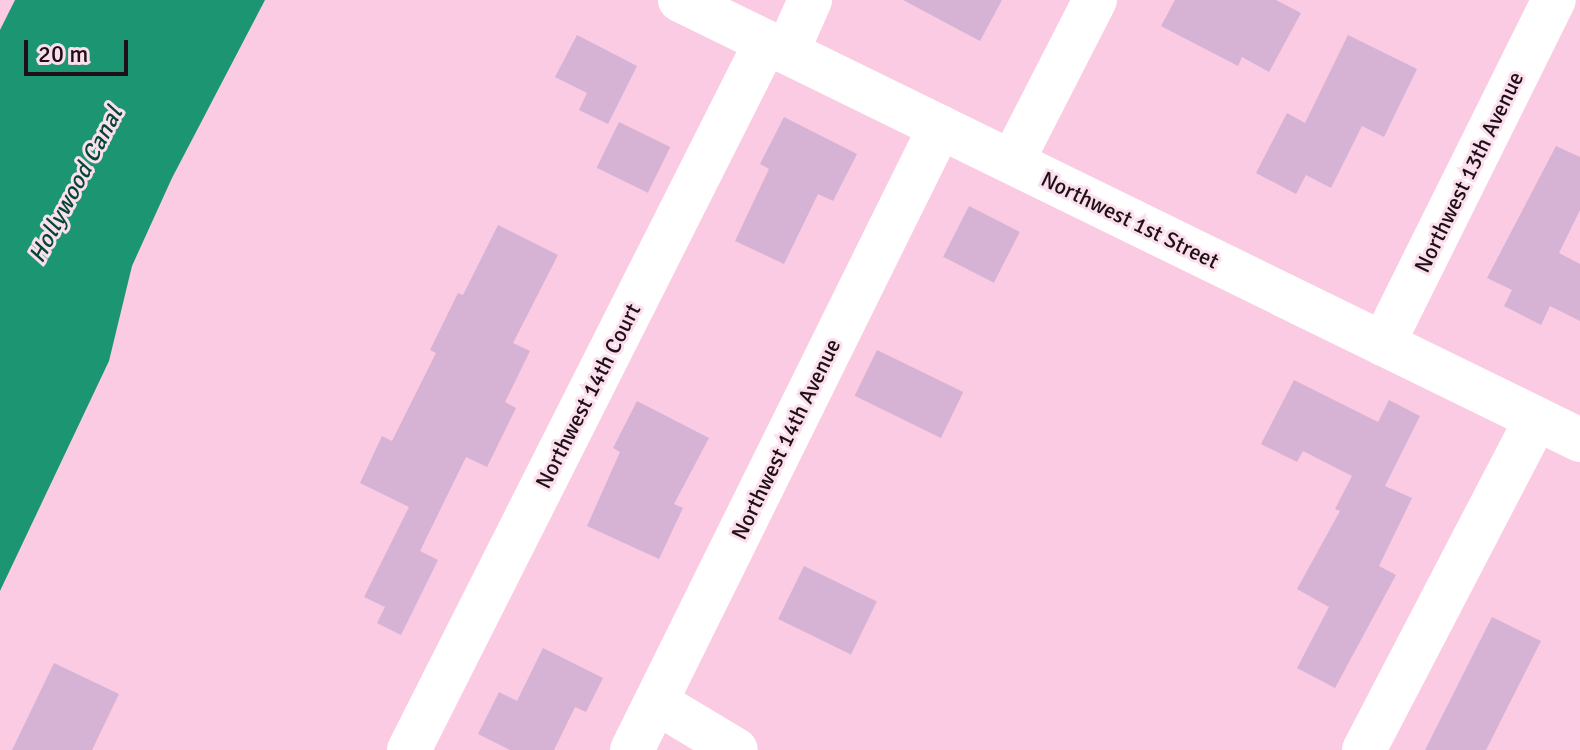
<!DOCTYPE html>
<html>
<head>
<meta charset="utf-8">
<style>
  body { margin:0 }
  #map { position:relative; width:1580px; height:750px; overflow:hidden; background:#facbe2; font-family:Signika,sans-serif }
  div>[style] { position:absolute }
  .water>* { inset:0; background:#1b9572 }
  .building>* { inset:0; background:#d6b3d4; transform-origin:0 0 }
  .minor>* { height:44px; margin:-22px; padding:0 22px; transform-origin:22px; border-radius:22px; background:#fff }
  span { translate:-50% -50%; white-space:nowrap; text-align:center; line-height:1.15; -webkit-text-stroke:6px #fcdfec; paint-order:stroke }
  .street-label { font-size:22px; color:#1f0f17 }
  .water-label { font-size:24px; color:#044634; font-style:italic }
  .scale { position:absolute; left:24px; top:40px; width:104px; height:36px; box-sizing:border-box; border:4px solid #1f0f17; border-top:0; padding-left:10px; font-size:24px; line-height:28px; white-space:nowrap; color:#1f0f17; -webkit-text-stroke:6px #fcdfec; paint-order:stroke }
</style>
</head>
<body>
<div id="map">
  <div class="water">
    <div style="clip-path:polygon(15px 0,265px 0,172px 178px,132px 266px,109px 361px,0 591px,0 30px)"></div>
  </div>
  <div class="building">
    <div style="clip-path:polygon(903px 0,1002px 0,980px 41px)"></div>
    <div style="clip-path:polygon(1175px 0,1276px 0,1301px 13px,1269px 72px,1242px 57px,1238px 66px,1161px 26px)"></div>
    <div style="clip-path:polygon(577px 35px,637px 66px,608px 124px,579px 110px,587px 93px,555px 77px)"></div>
    <div style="clip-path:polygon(1348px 35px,1417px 69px,1384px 137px,1362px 126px,1331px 188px,1306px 175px,1296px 194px,1256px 173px,1287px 113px,1305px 123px)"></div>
    <div style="clip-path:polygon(784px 117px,857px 154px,833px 201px,818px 194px,784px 264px,735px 241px,769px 169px,760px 164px)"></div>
    <div style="left:619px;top:122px;width:57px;height:51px;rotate:26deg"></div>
    <div style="clip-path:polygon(1556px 146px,1580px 157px,1580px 210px,1559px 253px,1580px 264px,1580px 321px,1550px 306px,1541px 325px,1504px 306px,1512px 290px,1487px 278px)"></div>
    <div style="left:969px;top:206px;width:57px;height:57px;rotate:27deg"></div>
    <div style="clip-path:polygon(498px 225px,558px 255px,513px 343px,530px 351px,505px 402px,516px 408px,487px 467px,466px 457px,420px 551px,438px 560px,401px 635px,377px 623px,385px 607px,364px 597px,409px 507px,360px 483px,382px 436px,392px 441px,436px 353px,430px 350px,458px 293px,463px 295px)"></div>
    <div style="left:877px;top:350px;width:96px;height:51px;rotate:26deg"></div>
    <div style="clip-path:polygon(1294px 380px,1378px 422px,1389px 400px,1420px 416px,1385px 486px,1412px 498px,1379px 566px,1396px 575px,1335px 688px,1297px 668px,1329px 607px,1297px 589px,1340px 511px,1335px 509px,1352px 476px,1303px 451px,1297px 462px,1261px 444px)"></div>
    <div style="clip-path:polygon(637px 401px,709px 438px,674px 504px,683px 508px,659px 559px,587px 526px,620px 452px,613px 448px)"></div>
    <div style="left:804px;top:566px;width:81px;height:59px;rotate:26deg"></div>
    <div style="clip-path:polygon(1492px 617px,1541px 641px,1486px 750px,1425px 750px)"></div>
    <div style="clip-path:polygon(543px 648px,603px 678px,586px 712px,575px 707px,554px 750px,510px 750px,478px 734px,499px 692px,517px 701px)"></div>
    <div style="clip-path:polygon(54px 663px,119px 694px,92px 750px,12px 750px)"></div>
  </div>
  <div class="minor">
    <div style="left:680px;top:0;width:1002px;rotate:26.05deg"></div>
    <div style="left:787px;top:52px;width:57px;rotate:-66.1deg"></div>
    <div style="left:1012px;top:162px;width:182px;rotate:-62.9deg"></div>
    <div style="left:1383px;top:344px;width:384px;rotate:-63.6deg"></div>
    <div style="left:656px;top:702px;width:93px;rotate:31deg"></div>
    <div style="left:409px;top:750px;width:793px;rotate:-63.24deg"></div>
    <div style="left:632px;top:750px;width:695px;rotate:-63.69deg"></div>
    <div style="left:1364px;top:750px;width:373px;rotate:-62.5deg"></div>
  </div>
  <div class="street-label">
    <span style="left:1469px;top:172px;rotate:-64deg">Northwest 13th Avenue</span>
    <span style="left:1130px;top:220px;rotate:26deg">Northwest 1st Street</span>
    <span style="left:588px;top:396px;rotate:-63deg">Northwest 14th Court</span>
    <span style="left:786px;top:439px;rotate:-64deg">Northwest 14th Avenue</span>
  </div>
  <div class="water-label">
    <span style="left:76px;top:185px;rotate:-62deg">Hollywood Canal</span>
  </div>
  <div class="scale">20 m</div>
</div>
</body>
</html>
